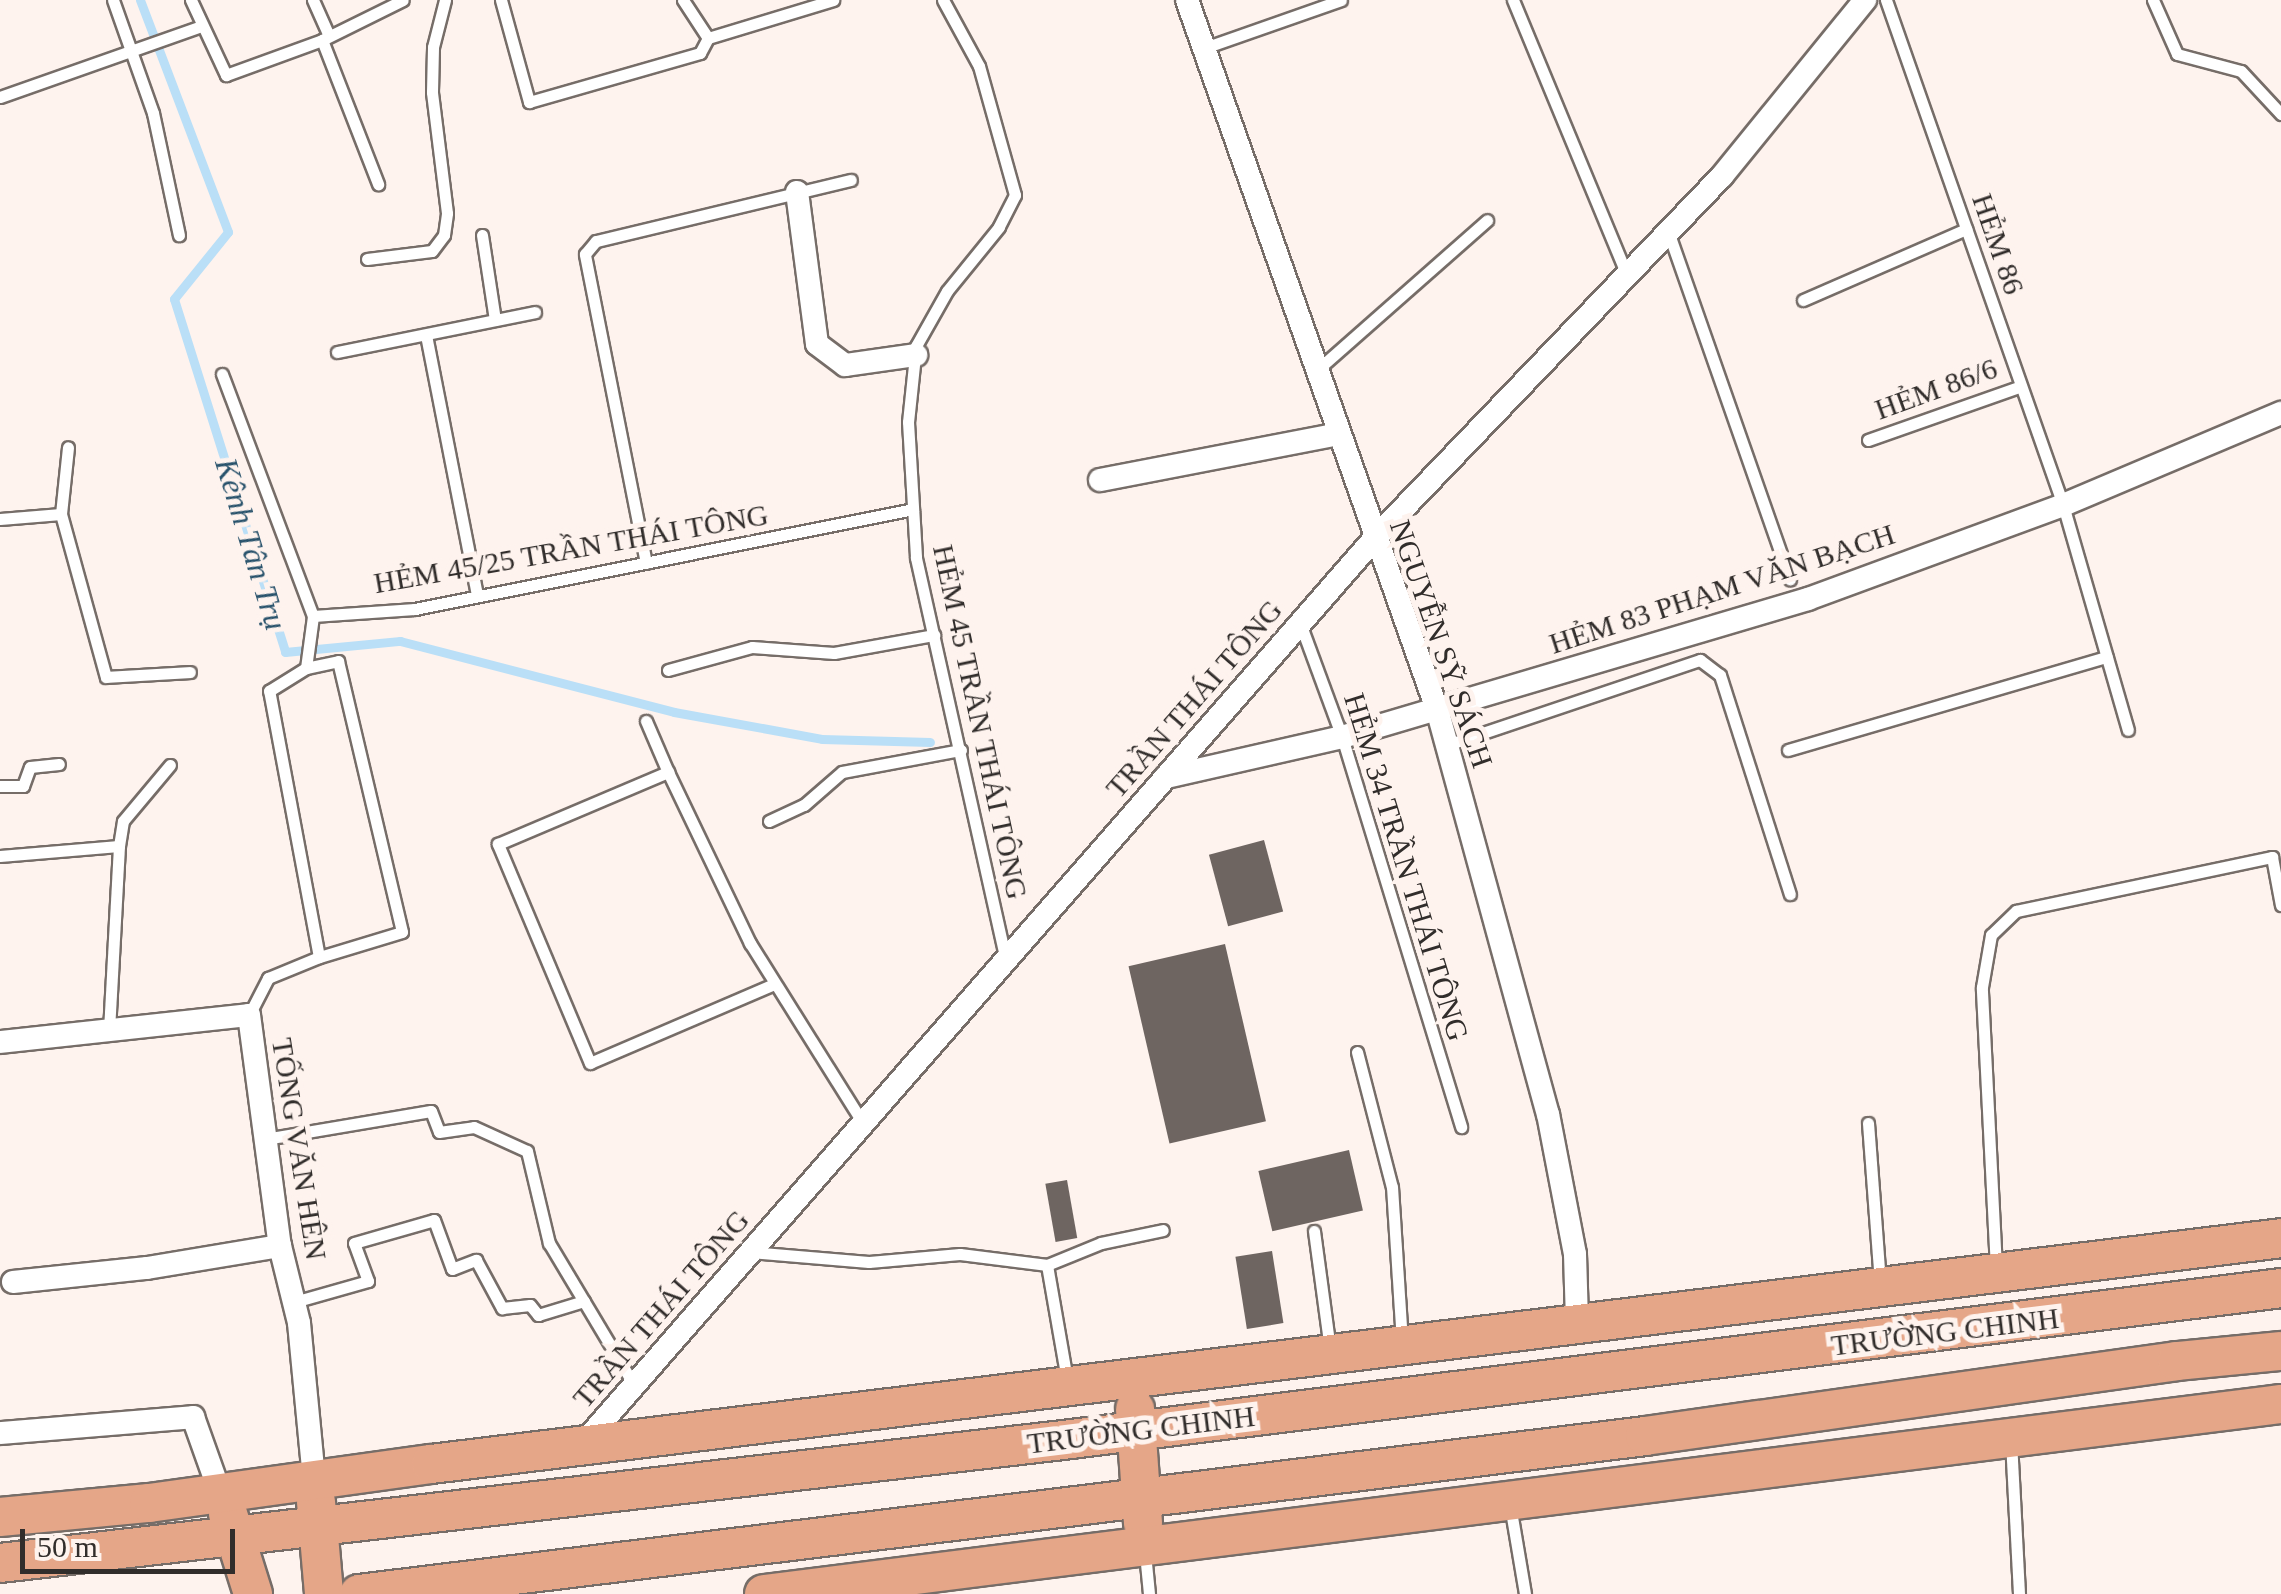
<!DOCTYPE html>
<html>
<head>
<meta charset="utf-8">
<style>
  body { margin:0 }
  #map { position:relative; width:2281px; height:1594px; overflow:hidden; background:#fef3ee; font-family:Georgia,serif }
  div>[style] { position:absolute }
  .stream>* { height:9px; margin:-4.5px; padding:0 4.5px; transform-origin:4.5px; border-radius:4.5px; background:#badff7 }
  .building>* { inset:0; background:#6e6561; transform-origin:0 0 }
  .roads { filter:drop-shadow(2px 0 #766d68) drop-shadow(-2px 0 #766d68) drop-shadow(0 2px #766d68) drop-shadow(0 -2px #766d68) }
  .lane>* { height:11px; margin:-5.5px; padding:0 5.5px; transform-origin:5.5px; border-radius:5.5px; background:#fff }
  .street>* { height:22px; margin:-11px; padding:0 11px; transform-origin:11px; border-radius:11px; background:#fff }
  .primary>* { height:38px; margin:-19px; padding:0 19px; transform-origin:19px; border-radius:19px; background:#e5a688 }
  span { translate:-50% -50%; white-space:nowrap; text-align:center; line-height:1.15; -webkit-text-stroke:10px #fef3ee; paint-order:stroke }
  .street-label { font-size:30px; color:#312d2b }
  .water-label { font-size:32px; color:#29536c; font-style:italic }
  .scale { position:absolute; left:20px; top:1529px; width:215px; height:45px; box-sizing:border-box; border:5px solid #312d2b; border-top:0; padding-left:12px; font-size:30px; line-height:35px; white-space:nowrap; color:#312d2b; -webkit-text-stroke:8px #fef3ee; paint-order:stroke }
</style>
</head>
<body>
<div id="map">
  <div class="stream">
    <div style="left:140px;top:0;width:248px;rotate:69.2deg"></div>
    <div style="left:228px;top:232px;width:86px;rotate:128.9deg"></div>
    <div style="left:174px;top:299px;width:370px;rotate:72.5deg"></div>
    <div style="left:285px;top:652px;width:116px;rotate:-5.5deg"></div>
    <div style="left:400px;top:641px;width:283px;rotate:14.5deg"></div>
    <div style="left:674px;top:712px;width:150px;rotate:10.3deg"></div>
    <div style="left:822px;top:739px;width:108px;rotate:1.6deg"></div>
  </div>
  <div class="building">
    <div style="left:1264px;top:840px;width:74px;height:57px;rotate:75deg"></div>
    <div style="left:1225px;top:944px;width:182px;height:99px;rotate:77deg"></div>
    <div style="left:1349px;top:1150px;width:62px;height:93px;rotate:77deg"></div>
    <div style="left:1067px;top:1180px;width:59px;height:22px;rotate:80deg"></div>
    <div style="left:1272px;top:1251px;width:73px;height:37px;rotate:81deg"></div>
  </div>
  <div class="roads">
    <div class="lane">
      <div style="left:113px;top:0;width:120px;rotate:70.5deg"></div>
      <div style="left:153px;top:113px;width:125px;rotate:78deg"></div>
      <div style="left:191px;top:0;width:83px;rotate:65deg"></div>
      <div style="left:226px;top:75px;width:102px;rotate:-20deg"></div>
      <div style="left:322px;top:40px;width:90px;rotate:-26.3deg"></div>
      <div style="left:313px;top:0;width:37px;rotate:66deg"></div>
      <div style="left:501px;top:0;width:106px;rotate:74.6deg"></div>
      <div style="left:529px;top:102px;width:178px;rotate:-16deg"></div>
      <div style="left:700px;top:53px;width:17px;rotate:-62deg"></div>
      <div style="left:683px;top:0;width:45px;rotate:56.7deg"></div>
      <div style="left:708px;top:38px;width:131px;rotate:-16.9deg"></div>
      <div style="left:943px;top:0;width:75px;rotate:61.4deg"></div>
      <div style="left:979px;top:66px;width:134px;rotate:74.4deg"></div>
      <div style="left:1015px;top:195px;width:36px;rotate:117deg"></div>
      <div style="left:999px;top:227px;width:82px;rotate:129.1deg"></div>
      <div style="left:947px;top:291px;width:63px;rotate:119.4deg"></div>
      <div style="left:916px;top:346px;width:76px;rotate:96deg"></div>
      <div style="left:908px;top:422px;width:136px;rotate:86.6deg"></div>
      <div style="left:916px;top:558px;width:411px;rotate:77.4deg"></div>
      <div style="left:1513px;top:0;width:295px;rotate:67.5deg"></div>
      <div style="left:1886px;top:0;width:535px;rotate:70.68deg"></div>
      <div style="left:2063px;top:505px;width:234px;rotate:73.9deg"></div>
      <div style="left:2153px;top:0;width:59px;rotate:66deg"></div>
      <div style="left:2177px;top:54px;width:66px;rotate:14.9deg"></div>
      <div style="left:2241px;top:71px;width:59px;rotate:47.1deg"></div>
      <div style="left:322px;top:40px;width:155px;rotate:68.7deg"></div>
      <div style="left:1204px;top:48px;width:145px;rotate:-19.3deg"></div>
      <div style="left:0;top:97px;width:214px;rotate:-19.4deg"></div>
      <div style="left:1669px;top:234px;width:366px;rotate:70.7deg"></div>
      <div style="left:482px;top:235px;width:86px;rotate:81.3deg"></div>
      <div style="left:367px;top:259px;width:65px;rotate:-7deg"></div>
      <div style="left:432px;top:251px;width:20px;rotate:-53deg"></div>
      <div style="left:444px;top:235px;width:22px;rotate:-82deg"></div>
      <div style="left:447px;top:213px;width:122px;rotate:-97.1deg"></div>
      <div style="left:432px;top:92px;width:45px;rotate:-88.7deg"></div>
      <div style="left:433px;top:47px;width:49px;rotate:-75.7deg"></div>
      <div style="left:1803px;top:300px;width:178px;rotate:-23.5deg"></div>
      <div style="left:426px;top:335px;width:266px;rotate:78.9deg"></div>
      <div style="left:337px;top:352px;width:202px;rotate:-11.4deg"></div>
      <div style="left:1316px;top:371px;width:228px;rotate:-41.4deg"></div>
      <div style="left:222px;top:374px;width:259px;rotate:69.4deg"></div>
      <div style="left:313px;top:616px;width:102px;rotate:-3.9deg"></div>
      <div style="left:415px;top:609px;width:508px;rotate:-11.35deg"></div>
      <div style="left:1868px;top:440px;width:162px;rotate:-19.4deg"></div>
      <div style="left:61px;top:514px;width:67px;rotate:-84deg"></div>
      <div style="left:0;top:519px;width:61px;rotate:-4.7deg"></div>
      <div style="left:61px;top:514px;width:169px;rotate:74.6deg"></div>
      <div style="left:106px;top:677px;width:84px;rotate:-3.4deg"></div>
      <div style="left:646px;top:563px;width:315px;rotate:-101.2deg"></div>
      <div style="left:585px;top:254px;width:17px;rotate:-50deg"></div>
      <div style="left:596px;top:241px;width:262px;rotate:-13.5deg"></div>
      <div style="left:1300px;top:623px;width:121px;rotate:69.8deg"></div>
      <div style="left:1342px;top:737px;width:408px;rotate:73deg"></div>
      <div style="left:306px;top:668px;width:52px;rotate:-82.3deg"></div>
      <div style="left:668px;top:670px;width:87px;rotate:-15.3deg"></div>
      <div style="left:752px;top:647px;width:82px;rotate:4.2deg"></div>
      <div style="left:834px;top:653px;width:102px;rotate:-10.2deg"></div>
      <div style="left:646px;top:721px;width:56px;rotate:66.7deg"></div>
      <div style="left:1447px;top:745px;width:267px;rotate:-18.6deg"></div>
      <div style="left:1700px;top:660px;width:25px;rotate:37deg"></div>
      <div style="left:1720px;top:675px;width:230px;rotate:72.3deg"></div>
      <div style="left:1788px;top:750px;width:332px;rotate:-16.3deg"></div>
      <div style="left:0;top:786px;width:23px"></div>
      <div style="left:23px;top:786px;width:20px;rotate:-70deg"></div>
      <div style="left:30px;top:767px;width:29px;rotate:-6deg"></div>
      <div style="left:769px;top:821px;width:38px;rotate:-25deg"></div>
      <div style="left:804px;top:805px;width:50px;rotate:-41deg"></div>
      <div style="left:842px;top:772px;width:121px;rotate:-10.5deg"></div>
      <div style="left:119px;top:846px;width:25px;rotate:-81deg"></div>
      <div style="left:123px;top:821px;width:73px;rotate:-50deg"></div>
      <div style="left:0;top:856px;width:119px;rotate:-4.8deg"></div>
      <div style="left:119px;top:846px;width:184px;rotate:93.1deg"></div>
      <div style="left:774px;top:984px;width:200px;rotate:156.8deg"></div>
      <div style="left:590px;top:1063px;width:238px;rotate:-112.8deg"></div>
      <div style="left:498px;top:844px;width:185px;rotate:-23deg"></div>
      <div style="left:668px;top:772px;width:190px;rotate:64.4deg"></div>
      <div style="left:750px;top:943px;width:213px;rotate:57.9deg"></div>
      <div style="left:249px;top:1015px;width:42px;rotate:-62.8deg"></div>
      <div style="left:268px;top:978px;width:55px;rotate:-22.4deg"></div>
      <div style="left:319px;top:957px;width:271px;rotate:-100.6deg"></div>
      <div style="left:269px;top:691px;width:44px;rotate:-31.9deg"></div>
      <div style="left:306px;top:668px;width:33px;rotate:-12deg"></div>
      <div style="left:338px;top:661px;width:278px;rotate:76.7deg"></div>
      <div style="left:402px;top:932px;width:87px;rotate:163.2deg"></div>
      <div style="left:1357px;top:1052px;width:139px;rotate:75.5deg"></div>
      <div style="left:1392px;top:1187px;width:153px;rotate:86.3deg"></div>
      <div style="left:1868px;top:1123px;width:159px;rotate:85.7deg"></div>
      <div style="left:265px;top:1139px;width:168px;rotate:-9.6deg"></div>
      <div style="left:431px;top:1111px;width:22px;rotate:69deg"></div>
      <div style="left:439px;top:1132px;width:35px;rotate:-8deg"></div>
      <div style="left:474px;top:1127px;width:58px;rotate:24.4deg"></div>
      <div style="left:527px;top:1151px;width:95px;rotate:76.6deg"></div>
      <div style="left:549px;top:1243px;width:165px;rotate:59.1deg"></div>
      <div style="left:1314px;top:1231px;width:119px;rotate:82.3deg"></div>
      <div style="left:750px;top:1252px;width:119px;rotate:4.8deg"></div>
      <div style="left:869px;top:1262px;width:91px;rotate:-5deg"></div>
      <div style="left:960px;top:1254px;width:88px;rotate:7.2deg"></div>
      <div style="left:1047px;top:1265px;width:58px;rotate:-22.2deg"></div>
      <div style="left:1101px;top:1243px;width:63px;rotate:-11.8deg"></div>
      <div style="left:1047px;top:1265px;width:117px;rotate:80.1deg"></div>
      <div style="left:1996px;top:1268px;width:281px;rotate:-92.9deg"></div>
      <div style="left:1982px;top:987px;width:53px;rotate:-80.2deg"></div>
      <div style="left:1991px;top:935px;width:35px;rotate:-44deg"></div>
      <div style="left:2016px;top:911px;width:262px;rotate:-11.9deg"></div>
      <div style="left:2272px;top:857px;width:49px;rotate:79.4deg"></div>
      <div style="left:294px;top:1302px;width:77px;rotate:-15.8deg"></div>
      <div style="left:368px;top:1281px;width:40px;rotate:-110.2deg"></div>
      <div style="left:354px;top:1243px;width:83px;rotate:-16deg"></div>
      <div style="left:434px;top:1220px;width:52px;rotate:69.8deg"></div>
      <div style="left:452px;top:1269px;width:26px;rotate:-21deg"></div>
      <div style="left:476px;top:1260px;width:55px;rotate:61.6deg"></div>
      <div style="left:502px;top:1308px;width:28px;rotate:-6deg"></div>
      <div style="left:530px;top:1305px;width:13px;rotate:51deg"></div>
      <div style="left:538px;top:1315px;width:48px;rotate:-16.9deg"></div>
      <div style="left:2011px;top:1441px;width:153px;rotate:87deg"></div>
      <div style="left:1510px;top:1505px;width:90px;rotate:80.4deg"></div>
      <div style="left:1145px;top:1553px;width:41px;rotate:84.4deg"></div>
    </div>
    <div class="street">
      <div style="left:1187px;top:0;width:752px;rotate:70.58deg"></div>
      <div style="left:1437px;top:709px;width:420px;rotate:74.7deg"></div>
      <div style="left:1548px;top:1114px;width:143px;rotate:79.1deg"></div>
      <div style="left:1575px;top:1254px;width:69px;rotate:88.3deg"></div>
      <div style="left:797px;top:192px;width:153px;rotate:82.5deg"></div>
      <div style="left:817px;top:344px;width:35px;rotate:37deg"></div>
      <div style="left:845px;top:365px;width:72px;rotate:-8deg"></div>
      <div style="left:1100px;top:480px;width:243px;rotate:-10.9deg"></div>
      <div style="left:1166px;top:777px;width:180px;rotate:-12.8deg"></div>
      <div style="left:1342px;top:737px;width:486px;rotate:-16.5deg"></div>
      <div style="left:1808px;top:599px;width:272px;rotate:-20.2deg"></div>
      <div style="left:2063px;top:505px;width:237px;rotate:-22.9deg"></div>
      <div style="left:0;top:1042px;width:250px;rotate:-6.2deg"></div>
      <div style="left:249px;top:1015px;width:233px;rotate:82.4deg"></div>
      <div style="left:280px;top:1246px;width:79px;rotate:76.1deg"></div>
      <div style="left:299px;top:1323px;width:158px;rotate:84.5deg"></div>
      <div style="left:13px;top:1282px;width:135px;rotate:-6deg"></div>
      <div style="left:147px;top:1268px;width:135px;rotate:-9.4deg"></div>
      <div style="left:0;top:1433px;width:194px;rotate:-4.7deg"></div>
      <div style="left:193px;top:1417px;width:81px;rotate:70.4deg"></div>
      <div style="left:580px;top:1447px;width:1206px;rotate:-48.83deg"></div>
      <div style="left:1374px;top:539px;width:503px;rotate:-46.21deg"></div>
      <div style="left:1722px;top:176px;width:227px;rotate:-50.9deg"></div>
    </div>
    <div class="primary">
      <div style="left:1135px;top:1409px;width:115px;rotate:86deg"></div>
      <div style="left:316px;top:1502px;width:92px;rotate:85deg"></div>
      <div style="left:228px;top:1514px;width:84px;rotate:72.6deg"></div>
      <div style="left:0;top:1517px;width:150px;rotate:-5.4deg"></div>
      <div style="left:149px;top:1503px;width:285px;rotate:-7.9deg"></div>
      <div style="left:431px;top:1464px;width:1864px;rotate:-6.96deg"></div>
      <div style="left:0;top:1563px;width:1078px;rotate:-6.6deg"></div>
      <div style="left:1071px;top:1439px;width:1219px;rotate:-7.11deg"></div>
      <div style="left:359px;top:1594px;width:1296px;rotate:-7deg"></div>
      <div style="left:1645px;top:1436px;width:537px;rotate:-8.02deg"></div>
      <div style="left:2177px;top:1361px;width:104px;rotate:-5.5deg"></div>
      <div style="left:764px;top:1594px;width:1529px;rotate:-7.14deg"></div>
    </div>
  </div>
  <div class="street-label">
    <span style="left:1998px;top:244px;rotate:71deg">HẺM 86</span>
    <span style="left:1936px;top:389px;rotate:-20deg">HẺM 86/6</span>
    <span style="left:571px;top:549px;rotate:-10deg">HẺM 45/25 TRẦN THÁI TÔNG</span>
    <span style="left:1722px;top:589px;rotate:-18deg">HẺM 83 PHẠM VĂN BẠCH</span>
    <span style="left:1441px;top:644px;rotate:71deg">NGUYỄN SỸ SÁCH</span>
    <span style="left:1194px;top:699px;rotate:-49deg">TRẦN THÁI TÔNG</span>
    <span style="left:980px;top:722px;rotate:78deg">HẺM 45 TRẦN THÁI TÔNG</span>
    <span style="left:1406px;top:867px;rotate:73deg">HẺM 34 TRẦN THÁI TÔNG</span>
    <span style="left:299px;top:1149px;rotate:81deg">TỐNG VĂN HÊN</span>
    <span style="left:661px;top:1309px;rotate:-49deg">TRẦN THÁI TÔNG</span>
    <span style="left:1945px;top:1332px;rotate:-7deg">TRƯỜNG CHINH</span>
    <span style="left:1141px;top:1430px;rotate:-7deg">TRƯỜNG CHINH</span>
  </div>
  <div class="water-label">
    <span style="left:251px;top:544px;rotate:73deg">Kênh Tân Trụ</span>
  </div>
  <div class="scale">50 m</div>
</div>
</body>
</html>
